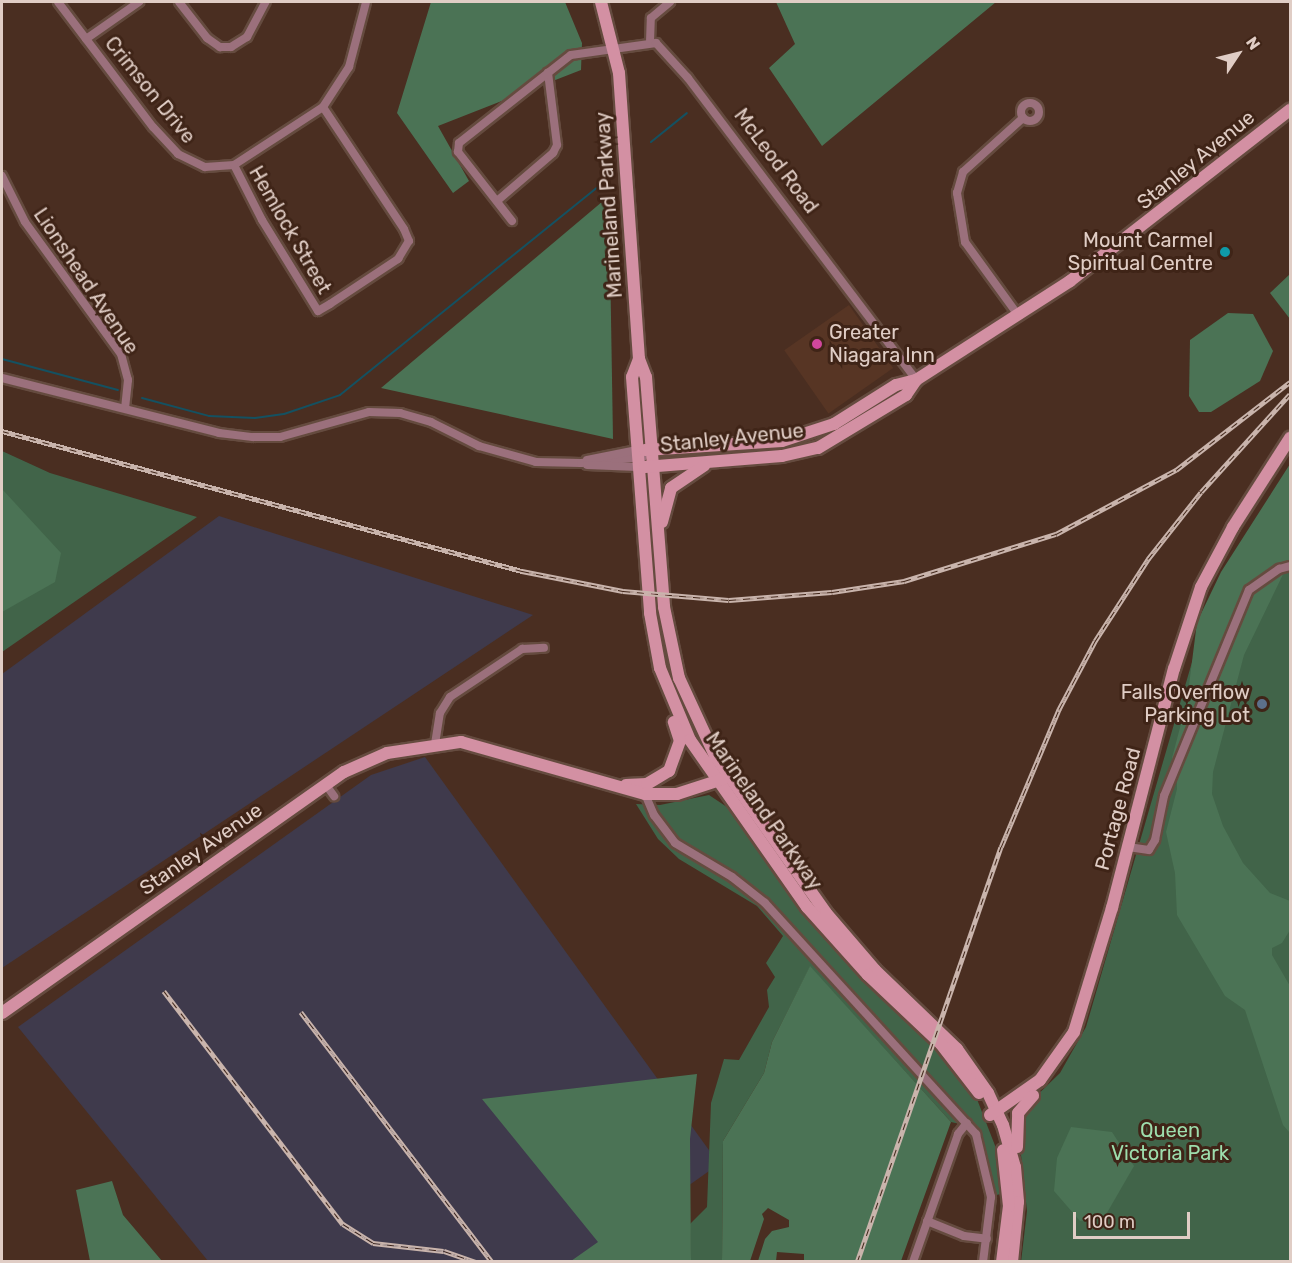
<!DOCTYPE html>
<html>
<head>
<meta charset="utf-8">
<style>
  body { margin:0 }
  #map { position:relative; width:1292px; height:1263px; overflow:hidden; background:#4a2e21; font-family:Rubik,sans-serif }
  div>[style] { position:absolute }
  .built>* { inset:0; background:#573524; transform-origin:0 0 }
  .industrial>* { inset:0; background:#3f3a4c }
  .green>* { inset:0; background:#416449 }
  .forest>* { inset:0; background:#4b7355 }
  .stream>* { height:2px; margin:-1px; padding:0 1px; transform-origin:1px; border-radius:1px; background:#145161 }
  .roads { filter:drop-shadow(2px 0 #654b3f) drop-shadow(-2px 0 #654b3f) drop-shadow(0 2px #654b3f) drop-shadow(0 -2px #654b3f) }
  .street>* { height:8px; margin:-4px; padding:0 4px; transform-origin:4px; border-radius:4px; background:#9b707c }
  .street>.ring { margin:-4px; padding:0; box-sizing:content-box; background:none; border:8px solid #9b707c; border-radius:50% }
  .secondary>* { height:12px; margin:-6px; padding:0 6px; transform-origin:6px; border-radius:6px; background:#d390a3 }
  .rail>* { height:4.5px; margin-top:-2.25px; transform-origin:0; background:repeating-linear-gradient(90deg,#3f2417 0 7px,#c9b4ac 0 14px); box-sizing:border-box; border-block:2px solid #c9b4ac }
  .dots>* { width:16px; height:16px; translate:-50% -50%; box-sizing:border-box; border:3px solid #3f2417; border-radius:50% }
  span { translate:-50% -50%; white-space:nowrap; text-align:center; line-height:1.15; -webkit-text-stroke:6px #3f2417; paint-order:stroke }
  .street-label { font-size:20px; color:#e0cdc5 }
  .poi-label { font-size:20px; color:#e0cdc5 }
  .right { translate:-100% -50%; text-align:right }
  .left { translate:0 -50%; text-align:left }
  .park-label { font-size:20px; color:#9dddac }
  .frame { position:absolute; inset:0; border:3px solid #e0cdc5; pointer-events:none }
  .north { position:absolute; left:1208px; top:24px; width:60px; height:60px; -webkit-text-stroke:4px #3f2417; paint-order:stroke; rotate:55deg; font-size:16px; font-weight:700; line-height:24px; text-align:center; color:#e0cdc5 }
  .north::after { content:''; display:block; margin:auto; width:21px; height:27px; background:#e0cdc5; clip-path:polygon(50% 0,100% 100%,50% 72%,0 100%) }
  .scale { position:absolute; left:1073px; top:1212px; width:117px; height:27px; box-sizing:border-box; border:3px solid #e0cdc5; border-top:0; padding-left:8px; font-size:18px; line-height:21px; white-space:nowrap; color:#e0cdc5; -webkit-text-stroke:4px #3f2417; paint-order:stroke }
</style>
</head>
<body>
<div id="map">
  <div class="built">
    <div style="left:849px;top:305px;width:77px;height:79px;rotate:55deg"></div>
  </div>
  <div class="industrial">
    <div style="clip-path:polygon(219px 516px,533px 615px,2px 968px,2px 674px)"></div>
    <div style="clip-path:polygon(425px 757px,719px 1164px,582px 1261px,208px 1261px,18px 1027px,371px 775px)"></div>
  </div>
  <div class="green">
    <div style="clip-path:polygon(2px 451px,50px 473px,197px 517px,2px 652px)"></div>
    <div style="clip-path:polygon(1290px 467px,1290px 1261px,1021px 1262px,1027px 1211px,1018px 1127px,1028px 1104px,1060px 1073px,1086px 1027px,1208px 607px)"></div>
    <div style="clip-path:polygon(709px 795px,730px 809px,786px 887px,938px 1046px,975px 1094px,1001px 1161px,1005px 1193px,992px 1196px,974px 1127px,951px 1122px,810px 967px,772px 1042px,764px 1073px,723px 1141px,722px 1261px,691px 1261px,690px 1224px,707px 1207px,711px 1103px,724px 1059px,739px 1060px,769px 1007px,767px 990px,775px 977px,766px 963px,783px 936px,757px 906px,679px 859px,658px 839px,636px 804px,660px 805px)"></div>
  </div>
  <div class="forest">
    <div style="clip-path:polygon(431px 2px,565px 2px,582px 43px,581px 70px,438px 126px,469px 181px,453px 193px,397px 113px)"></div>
    <div style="clip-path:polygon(776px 2px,996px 2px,822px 146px,769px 68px,795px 44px)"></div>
    <div style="clip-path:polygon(609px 196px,613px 439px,381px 388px)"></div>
    <div style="clip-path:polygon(1290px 274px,1290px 319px,1270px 293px)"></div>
    <div style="clip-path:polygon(1228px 313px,1253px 314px,1273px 351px,1260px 381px,1211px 412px,1199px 412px,1189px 396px,1190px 340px)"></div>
    <div style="clip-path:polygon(1290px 464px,1290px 560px,1244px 655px,1213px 772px,1212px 794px,1223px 826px,1243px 863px,1270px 893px,1290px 901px,1290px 930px,1282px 943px,1272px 948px,1272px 955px,1290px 986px,1290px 1133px,1283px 1125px,1245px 1010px,1225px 996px,1177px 915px,1175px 873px,1166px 832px,1177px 789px,1177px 769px,1172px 758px,1187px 701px,1197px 622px,1221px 572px)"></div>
    <div style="clip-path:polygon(2px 489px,61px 553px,55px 582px,2px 612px)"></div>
    <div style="clip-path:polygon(810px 966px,951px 1122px,901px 1261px,804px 1261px,804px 1254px,777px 1252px,776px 1261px,758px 1261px,765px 1239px,772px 1231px,789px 1227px,789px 1220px,768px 1208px,762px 1214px,764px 1219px,750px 1261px,722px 1261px,723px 1141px,764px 1073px,772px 1042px)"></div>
    <div style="clip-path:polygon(697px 1074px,690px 1139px,691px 1261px,571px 1261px,598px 1242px,482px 1099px)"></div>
    <div style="clip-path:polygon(1071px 1127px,1112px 1132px,1134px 1166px,1104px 1218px,1080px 1221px,1054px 1191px,1057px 1158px)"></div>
    <div style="clip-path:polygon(112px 1181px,123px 1215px,162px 1261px,90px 1261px,76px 1190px)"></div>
  </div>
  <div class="stream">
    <div style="left:651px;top:142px;width:46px;rotate:-38.9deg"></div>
    <div style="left:2px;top:359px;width:120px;rotate:15deg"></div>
    <div style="left:142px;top:398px;width:69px;rotate:15deg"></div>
    <div style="left:209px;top:416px;width:46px;rotate:2.5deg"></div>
    <div style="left:255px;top:418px;width:29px;rotate:-8deg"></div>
    <div style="left:284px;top:414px;width:59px;rotate:-18.7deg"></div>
    <div style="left:340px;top:395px;width:334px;rotate:-38.9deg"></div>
  </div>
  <div class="roads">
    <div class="street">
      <div style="left:58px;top:2px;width:157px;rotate:52.8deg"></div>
      <div style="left:153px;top:127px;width:37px;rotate:47deg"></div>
      <div style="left:178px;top:154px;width:30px;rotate:26deg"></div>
      <div style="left:205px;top:167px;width:29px;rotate:-4deg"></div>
      <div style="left:234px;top:165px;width:106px;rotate:-33.1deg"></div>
      <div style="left:323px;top:107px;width:48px;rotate:-57deg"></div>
      <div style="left:349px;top:67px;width:67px;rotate:-75.3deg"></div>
      <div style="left:179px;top:2px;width:46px;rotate:52.1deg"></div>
      <div style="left:207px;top:38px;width:16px;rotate:35deg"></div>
      <div style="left:220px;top:47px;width:11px"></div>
      <div style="left:231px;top:47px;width:19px;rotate:-32deg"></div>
      <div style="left:247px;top:37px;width:40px;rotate:-62deg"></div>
      <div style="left:86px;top:39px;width:65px;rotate:-34.9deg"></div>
      <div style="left:650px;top:42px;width:24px;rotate:-88deg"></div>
      <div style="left:651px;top:18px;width:25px;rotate:-40deg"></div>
      <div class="ring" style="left:1021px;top:103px;width:10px;height:10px"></div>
      <div style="left:234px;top:165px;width:62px;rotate:63deg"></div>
      <div style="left:262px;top:220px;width:107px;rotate:58.4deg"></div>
      <div style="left:318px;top:311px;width:14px;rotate:-30deg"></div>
      <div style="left:330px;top:304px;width:82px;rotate:-33.5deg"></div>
      <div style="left:398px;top:259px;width:21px;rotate:-59deg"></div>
      <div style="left:409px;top:241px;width:13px;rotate:-113deg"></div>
      <div style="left:404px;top:229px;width:146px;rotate:-123.6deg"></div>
      <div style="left:2px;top:176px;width:51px;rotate:63.4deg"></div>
      <div style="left:25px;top:222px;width:163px;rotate:54deg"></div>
      <div style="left:121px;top:354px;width:27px;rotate:75deg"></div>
      <div style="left:128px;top:380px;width:28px;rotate:96deg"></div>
      <div style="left:497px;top:201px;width:74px;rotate:-40.6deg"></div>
      <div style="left:553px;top:153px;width:9px;rotate:-63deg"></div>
      <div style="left:557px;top:145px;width:73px;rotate:-97.1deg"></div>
      <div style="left:512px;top:221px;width:88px;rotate:-128deg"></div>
      <div style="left:458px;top:152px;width:9px;rotate:-84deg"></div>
      <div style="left:459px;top:143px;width:142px;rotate:-38.2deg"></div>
      <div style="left:571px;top:55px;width:86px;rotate:-8deg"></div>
      <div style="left:656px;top:43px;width:47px;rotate:47.6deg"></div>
      <div style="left:688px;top:78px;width:378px;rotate:52.9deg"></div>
      <div style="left:1018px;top:315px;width:90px;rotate:-126deg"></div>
      <div style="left:965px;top:242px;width:50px;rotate:-99.3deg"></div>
      <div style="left:957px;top:193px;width:22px;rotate:-74deg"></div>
      <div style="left:963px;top:172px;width:81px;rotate:-42deg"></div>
      <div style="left:2px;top:378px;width:224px;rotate:14.2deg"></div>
      <div style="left:219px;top:433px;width:34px;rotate:7deg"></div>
      <div style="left:253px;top:437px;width:27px"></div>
      <div style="left:280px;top:437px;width:92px;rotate:-15.7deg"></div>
      <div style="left:369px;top:412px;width:31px;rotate:2deg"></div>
      <div style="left:400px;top:413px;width:32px;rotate:16deg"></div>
      <div style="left:431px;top:422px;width:54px;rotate:26.6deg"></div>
      <div style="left:479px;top:446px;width:59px;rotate:15.7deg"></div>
      <div style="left:536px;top:462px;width:45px;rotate:1.3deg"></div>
      <div style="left:581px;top:463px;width:62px;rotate:-5.5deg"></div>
      <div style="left:587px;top:460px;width:51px;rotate:-11.3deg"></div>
      <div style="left:587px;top:465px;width:50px;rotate:2.3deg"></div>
      <div style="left:435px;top:744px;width:31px;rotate:-81deg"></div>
      <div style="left:440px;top:713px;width:19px;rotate:-58deg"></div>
      <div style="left:450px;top:697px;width:87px;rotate:-33.7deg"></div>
      <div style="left:522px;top:649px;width:22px;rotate:-3deg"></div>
      <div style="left:326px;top:785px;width:14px;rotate:54deg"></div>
      <div style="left:645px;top:794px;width:23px;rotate:67deg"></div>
      <div style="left:654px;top:815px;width:35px;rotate:53deg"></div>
      <div style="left:675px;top:843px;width:66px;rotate:30.8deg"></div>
      <div style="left:732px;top:877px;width:42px;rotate:38.2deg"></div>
      <div style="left:765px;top:903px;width:313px;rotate:47.6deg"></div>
      <div style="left:976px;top:1134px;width:65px;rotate:76.6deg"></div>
      <div style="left:991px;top:1197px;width:65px;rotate:97deg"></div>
      <div style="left:1128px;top:847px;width:21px;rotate:8deg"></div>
      <div style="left:1149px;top:850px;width:12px;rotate:-59deg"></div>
      <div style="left:1155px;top:840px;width:45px;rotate:-78.4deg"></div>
      <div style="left:1164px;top:796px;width:223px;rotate:-67.6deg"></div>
      <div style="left:1249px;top:590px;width:37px;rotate:-35deg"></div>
      <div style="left:1279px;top:569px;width:11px;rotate:-15deg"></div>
      <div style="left:927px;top:1221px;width:40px;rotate:22deg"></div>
      <div style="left:964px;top:1236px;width:23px;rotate:7deg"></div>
      <div style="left:913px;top:1262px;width:136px;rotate:-70.6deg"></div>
      <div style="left:958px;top:1134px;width:14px;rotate:-51deg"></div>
    </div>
    <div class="secondary">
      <div style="left:601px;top:2px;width:73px;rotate:75.8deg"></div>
      <div style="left:619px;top:73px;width:287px;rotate:86deg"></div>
      <div style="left:639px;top:359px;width:19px;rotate:69deg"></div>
      <div style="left:646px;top:377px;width:231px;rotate:85.5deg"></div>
      <div style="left:664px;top:607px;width:73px;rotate:78.1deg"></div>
      <div style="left:679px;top:678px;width:86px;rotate:65.2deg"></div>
      <div style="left:715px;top:756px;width:192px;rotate:54.7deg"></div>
      <div style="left:826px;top:913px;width:75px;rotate:49.3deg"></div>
      <div style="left:875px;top:970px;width:114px;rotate:43.9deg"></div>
      <div style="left:957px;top:1049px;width:54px;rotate:54.8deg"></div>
      <div style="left:988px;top:1093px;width:35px;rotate:65deg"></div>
      <div style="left:1003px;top:1125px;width:44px;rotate:74.1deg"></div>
      <div style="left:1015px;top:1167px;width:35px;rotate:85deg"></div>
      <div style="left:1018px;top:1202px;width:60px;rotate:95.7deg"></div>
      <div style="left:639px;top:359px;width:19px;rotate:111deg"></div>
      <div style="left:632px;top:377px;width:237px;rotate:85.6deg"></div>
      <div style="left:650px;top:613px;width:56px;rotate:79.7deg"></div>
      <div style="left:660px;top:668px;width:78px;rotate:67.4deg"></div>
      <div style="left:690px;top:740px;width:204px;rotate:55deg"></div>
      <div style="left:807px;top:907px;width:91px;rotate:48.1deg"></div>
      <div style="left:868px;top:975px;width:100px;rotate:43.4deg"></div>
      <div style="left:941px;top:1044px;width:62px;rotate:52.2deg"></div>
      <div style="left:645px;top:450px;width:137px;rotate:-3.8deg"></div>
      <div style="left:782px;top:441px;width:55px;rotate:-18.1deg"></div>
      <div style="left:834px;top:424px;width:73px;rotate:-32.2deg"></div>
      <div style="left:896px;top:385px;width:21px;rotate:-14deg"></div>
      <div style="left:916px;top:380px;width:183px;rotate:-32.7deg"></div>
      <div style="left:1070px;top:281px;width:279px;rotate:-37.9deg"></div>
      <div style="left:645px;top:467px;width:137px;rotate:-4.6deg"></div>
      <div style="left:782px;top:456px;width:37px;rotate:-13deg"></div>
      <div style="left:818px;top:448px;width:103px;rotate:-31.1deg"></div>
      <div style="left:906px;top:395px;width:18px;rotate:-56deg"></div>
      <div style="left:662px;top:522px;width:35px;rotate:-75deg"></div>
      <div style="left:671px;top:488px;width:40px;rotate:-34deg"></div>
      <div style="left:626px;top:785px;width:21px;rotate:-3deg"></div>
      <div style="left:647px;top:784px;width:26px;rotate:-31deg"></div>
      <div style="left:669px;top:771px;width:32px;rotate:-70deg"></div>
      <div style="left:680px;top:741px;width:20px;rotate:-108deg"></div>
      <div style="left:2px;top:1013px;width:418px;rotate:-35.2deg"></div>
      <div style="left:344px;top:772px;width:47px;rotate:-23.8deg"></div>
      <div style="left:387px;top:753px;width:75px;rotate:-8.5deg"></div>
      <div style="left:461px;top:742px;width:191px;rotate:15.8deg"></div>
      <div style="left:645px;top:794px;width:32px"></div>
      <div style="left:677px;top:794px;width:48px;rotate:-18.1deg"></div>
      <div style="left:990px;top:1115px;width:61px;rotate:-35deg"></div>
      <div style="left:1040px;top:1080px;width:59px;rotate:-54.7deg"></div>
      <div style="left:1074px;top:1032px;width:130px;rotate:-73deg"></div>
      <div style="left:1112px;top:908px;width:247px;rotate:-75.5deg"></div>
      <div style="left:1174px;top:669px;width:86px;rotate:-71.8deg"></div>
      <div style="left:1201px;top:587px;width:68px;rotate:-61.9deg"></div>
      <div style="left:1233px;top:527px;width:106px;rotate:-57.4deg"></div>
      <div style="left:1017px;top:1147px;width:34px;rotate:-88deg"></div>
      <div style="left:1018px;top:1113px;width:23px;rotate:-49deg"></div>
      <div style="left:1002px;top:1262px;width:56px;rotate:-82.9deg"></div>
      <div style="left:1009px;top:1206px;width:56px;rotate:-96.1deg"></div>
    </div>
  </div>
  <div class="rail">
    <div style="left:2px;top:431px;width:539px;rotate:15.07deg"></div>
    <div style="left:522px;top:571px;width:103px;rotate:11.2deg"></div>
    <div style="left:623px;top:591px;width:106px;rotate:4.9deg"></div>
    <div style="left:729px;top:600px;width:103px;rotate:-4.4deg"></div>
    <div style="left:832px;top:592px;width:73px;rotate:-8.7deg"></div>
    <div style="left:904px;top:581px;width:159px;rotate:-17.2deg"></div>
    <div style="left:1056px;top:534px;width:136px;rotate:-28.1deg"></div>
    <div style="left:1176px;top:470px;width:144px;rotate:-37.7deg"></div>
    <div style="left:164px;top:991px;width:294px;rotate:52.5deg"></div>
    <div style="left:343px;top:1224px;width:36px;rotate:32deg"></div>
    <div style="left:373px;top:1243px;width:71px;rotate:6.4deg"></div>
    <div style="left:444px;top:1251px;width:34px;rotate:19deg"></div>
    <div style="left:301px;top:1012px;width:315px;rotate:52.6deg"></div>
    <div style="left:857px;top:1262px;width:439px;rotate:-70.9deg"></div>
    <div style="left:1001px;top:847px;width:150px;rotate:-67.2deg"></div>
    <div style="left:1059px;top:709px;width:77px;rotate:-62.1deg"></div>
    <div style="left:1095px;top:641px;width:98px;rotate:-57.1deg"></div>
    <div style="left:1148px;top:559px;width:85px;rotate:-51.7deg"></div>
    <div style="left:1201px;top:492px;width:132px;rotate:-47.8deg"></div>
  </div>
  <div class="dots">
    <div style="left:1225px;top:252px;background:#0f9aa8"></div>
    <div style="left:817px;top:344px;background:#d1479c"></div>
    <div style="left:1262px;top:704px;background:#5c6f8a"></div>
  </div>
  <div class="street-label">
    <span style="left:150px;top:90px;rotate:51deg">Crimson Drive</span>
    <span style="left:1196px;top:160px;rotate:-39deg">Stanley Avenue</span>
    <span style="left:776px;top:161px;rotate:53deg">McLeod Road</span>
    <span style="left:609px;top:205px;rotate:-94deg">Marineland Parkway</span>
    <span style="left:290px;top:230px;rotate:60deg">Hemlock Street</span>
    <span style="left:86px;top:281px;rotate:56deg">Lionshead Avenue</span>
    <span style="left:732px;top:438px;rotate:-6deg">Stanley Avenue</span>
    <span style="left:1118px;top:809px;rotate:-75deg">Portage Road</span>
    <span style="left:764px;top:811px;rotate:55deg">Marineland Parkway</span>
    <span style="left:201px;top:849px;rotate:-35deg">Stanley Avenue</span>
  </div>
  <div class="poi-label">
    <span class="right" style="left:1213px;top:252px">Mount Carmel<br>Spiritual Centre</span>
    <span class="left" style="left:829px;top:344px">Greater<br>Niagara Inn</span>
    <span class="right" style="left:1250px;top:704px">Falls Overflow<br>Parking Lot</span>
  </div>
  <div class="park-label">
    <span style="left:1170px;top:1142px">Queen<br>Victoria Park</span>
  </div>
  <div class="frame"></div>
  <div class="north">N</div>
  <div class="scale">100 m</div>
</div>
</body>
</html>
